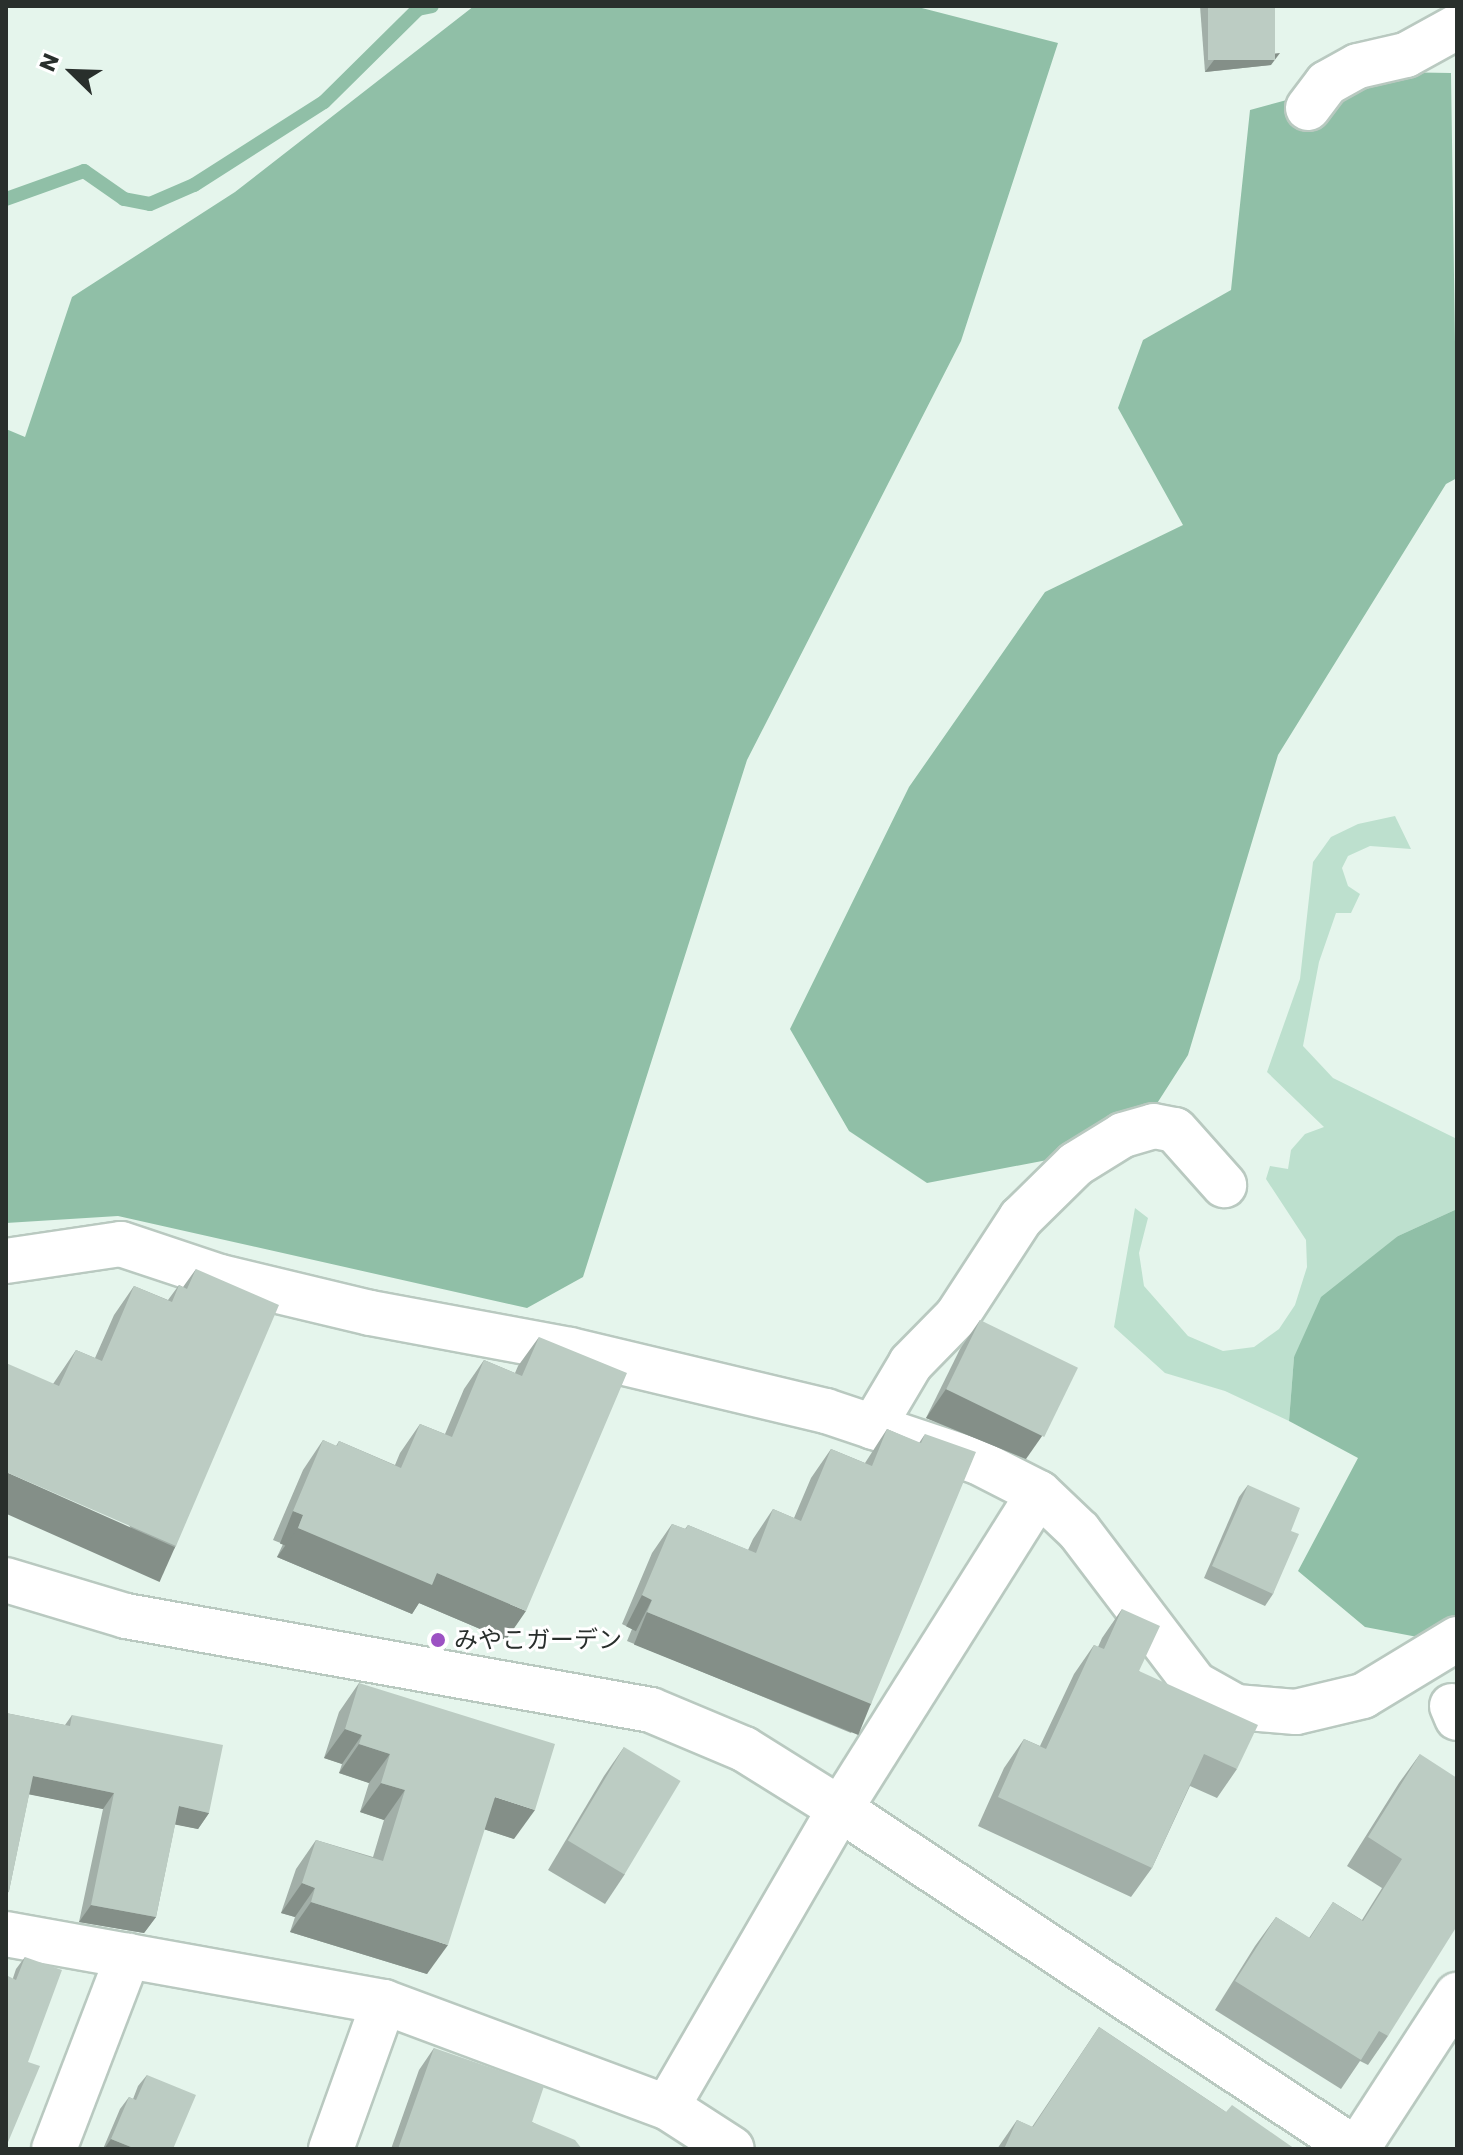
<!DOCTYPE html>
<html>
<head>
<meta charset="utf-8">
<style>
  body { margin:0 }
  #map { position:relative; width:1463px; height:2155px; overflow:hidden; background:#e5f5ec; font-family:Poppins,"Noto Sans JP",sans-serif }
  div>[style] { position:absolute }
  .green>* { inset:0; background:#bde0ce }
  .forest>* { inset:0; background:#90bfa7 }
  .stream>* { height:14px; margin:-7px; padding:0 7px; transform-origin:7px; border-radius:7px; background:#90bfa7 }
  .roads { filter:drop-shadow(2px 0 #b9c9c0) drop-shadow(-2px 0 #b9c9c0) drop-shadow(0 2px #b9c9c0) drop-shadow(0 -2px #b9c9c0) }
  .street>* { height:44px; margin:-22px; padding:0 22px; transform-origin:22px; border-radius:22px; background:#fff }
  .secondary>* { height:44px; margin:-22px; padding:0 22px; transform-origin:22px; border-radius:22px; background:#fff }
  .wall>* { inset:0; background:#a2afa8 }
  .shaded-wall>* { inset:0; background:#848f88; transform-origin:0 0 }
  .building>* { inset:0; background:#bcccc3; transform-origin:0 0 }
  .dots>* { width:22px; height:22px; translate:-50% -50%; box-sizing:border-box; border:4px solid #fff; border-radius:50% }
  span { translate:-50% -50%; white-space:nowrap; text-align:center; line-height:1.15; -webkit-text-stroke:6px #fff; paint-order:stroke }
  .poi-label { font-size:24px; color:#292f2c }
  .left { translate:0 -50%; text-align:left }
  .frame { position:absolute; inset:0; border:8px solid #292f2c; pointer-events:none }
  .north { position:absolute; left:32px; top:32px; width:80px; height:80px; -webkit-text-stroke:6px #fff; paint-order:stroke; rotate:293deg; font-size:22px; font-weight:700; line-height:32px; text-align:center; color:#292f2c }
  .north::after { content:''; display:block; margin:auto; width:28px; height:36px; background:#292f2c; clip-path:polygon(50% 0,100% 100%,50% 72%,0 100%) }
</style>
</head>
<body>
<div id="map">
  <div class="green">
    <div style="clip-path:polygon(1395px 816px,1411px 849px,1370px 846px,1348px 856px,1342px 868px,1348px 886px,1360px 894px,1351px 913px,1336px 913px,1319px 962px,1303px 1046px,1333px 1078px,1457px 1139px,1457px 1209px,1398px 1236px,1294px 1357px,1289px 1421px,1225px 1391px,1165px 1373px,1114px 1327px,1135px 1208px,1148px 1218px,1139px 1253px,1144px 1286px,1188px 1336px,1223px 1351px,1254px 1347px,1279px 1329px,1295px 1305px,1307px 1267px,1306px 1240px,1266px 1179px,1270px 1166px,1288px 1169px,1291px 1150px,1305px 1134px,1324px 1127px,1267px 1072px,1300px 979px,1313px 862px,1331px 837px,1358px 824px)"></div>
  </div>
  <div class="forest">
    <div style="clip-path:polygon(474px 6px,914px 6px,1058px 43px,961px 341px,747px 760px,583px 1277px,527px 1308px,118px 1216px,6px 1223px,6px 429px,25px 437px,72px 297px,235px 192px)"></div>
    <div style="clip-path:polygon(1391px 72px,1451px 73px,1457px 478px,1446px 484px,1278px 755px,1188px 1055px,1131px 1144px,927px 1183px,849px 1131px,790px 1029px,909px 787px,1045px 592px,1183px 525px,1118px 408px,1143px 340px,1231px 290px,1250px 110px)"></div>
    <div style="clip-path:polygon(1457px 1209px,1457px 1623px,1428px 1639px,1365px 1627px,1298px 1571px,1358px 1458px,1289px 1421px,1294px 1357px,1321px 1297px,1398px 1236px)"></div>
  </div>
  <div class="stream">
    <div style="left:6px;top:199px;width:83px;rotate:-19.7deg"></div>
    <div style="left:84px;top:171px;width:49px;rotate:35deg"></div>
    <div style="left:124px;top:199px;width:26px;rotate:11deg"></div>
    <div style="left:150px;top:204px;width:48px;rotate:-23.4deg"></div>
    <div style="left:194px;top:185px;width:154px;rotate:-32.6deg"></div>
    <div style="left:324px;top:102px;width:132px;rotate:-44.7deg"></div>
    <div style="left:418px;top:9px;width:14px;rotate:-12deg"></div>
  </div>
  <div class="roads">
    <div class="street">
      <div style="left:1308px;top:108px;width:31px;rotate:-53deg"></div>
      <div style="left:1327px;top:83px;width:35px;rotate:-29deg"></div>
      <div style="left:1358px;top:66px;width:49px;rotate:-12.9deg"></div>
      <div style="left:1406px;top:55px;width:58px;rotate:-28.8deg"></div>
      <div style="left:6px;top:1261px;width:116px;rotate:-8.4deg"></div>
      <div style="left:121px;top:1244px;width:104px;rotate:18.4deg"></div>
      <div style="left:220px;top:1277px;width:154px;rotate:13.5deg"></div>
      <div style="left:370px;top:1313px;width:203px;rotate:10.5deg"></div>
      <div style="left:570px;top:1350px;width:263px;rotate:13.4deg"></div>
      <div style="left:826px;top:1411px;width:160px;rotate:18.5deg"></div>
      <div style="left:978px;top:1462px;width:68px;rotate:26.9deg"></div>
      <div style="left:1039px;top:1493px;width:55px;rotate:43.5deg"></div>
      <div style="left:1079px;top:1531px;width:192px;rotate:52.8deg"></div>
      <div style="left:1195px;top:1684px;width:47px;rotate:29.3deg"></div>
      <div style="left:1236px;top:1707px;width:60px;rotate:4.8deg"></div>
      <div style="left:1296px;top:1712px;width:69px;rotate:-13.4deg"></div>
      <div style="left:1363px;top:1696px;width:110px;rotate:-31.2deg"></div>
      <div style="left:873px;top:1427px;width:74px;rotate:-59.3deg"></div>
      <div style="left:911px;top:1363px;width:66px;rotate:-45.6deg"></div>
      <div style="left:957px;top:1316px;width:117px;rotate:-56.9deg"></div>
      <div style="left:1021px;top:1218px;width:77px;rotate:-44.5deg"></div>
      <div style="left:1076px;top:1164px;width:55px;rotate:-31.7deg"></div>
      <div style="left:1123px;top:1135px;width:32px;rotate:-16deg"></div>
      <div style="left:1154px;top:1126px;width:21px;rotate:11deg"></div>
      <div style="left:1175px;top:1130px;width:74px;rotate:48.3deg"></div>
      <div style="left:1452px;top:1706px;width:13px;rotate:67deg"></div>
      <div style="left:6px;top:1934px;width:384px;rotate:10.2deg"></div>
      <div style="left:384px;top:2002px;width:302px;rotate:20.4deg"></div>
      <div style="left:667px;top:2107px;width:77px;rotate:32.9deg"></div>
      <div style="left:667px;top:2107px;width:345px;rotate:-59.9deg"></div>
      <div style="left:840px;top:1809px;width:373px;rotate:-57.8deg"></div>
      <div style="left:54px;top:2149px;width:207px;rotate:-69deg"></div>
      <div style="left:331px;top:2149px;width:156px;rotate:-70.2deg"></div>
      <div style="left:1357px;top:2149px;width:184px;rotate:-57deg"></div>
    </div>
    <div class="secondary">
      <div style="left:6px;top:1580px;width:125px;rotate:16.7deg"></div>
      <div style="left:126px;top:1616px;width:533px;rotate:10.15deg"></div>
      <div style="left:651px;top:1710px;width:101px;rotate:22.8deg"></div>
      <div style="left:744px;top:1749px;width:113px;rotate:32deg"></div>
      <div style="left:840px;top:1809px;width:617px;rotate:33.43deg"></div>
    </div>
  </div>
  <div class="wall">
    <div style="clip-path:polygon(1200px 6px,1275px 6px,1271px 65px,1205px 72px)"></div>
    <div style="clip-path:polygon(196px 1269px,176px 1546px,156px 1575px,53px 1384px,76px 1350px,95px 1358px,114px 1315px,134px 1286px,168px 1300px,179px 1285px,183px 1287px)"></div>
    <div style="clip-path:polygon(980px 1320px,1026px 1459px,926px 1418px,960px 1349px)"></div>
    <div style="clip-path:polygon(539px 1337px,506px 1640px,419px 1603px,412px 1614px,277px 1557px,283px 1544px,273px 1540px,303px 1470px,323px 1440px,336px 1446px,339px 1441px,395px 1465px,400px 1453px,420px 1424px,445px 1434px,464px 1389px,484px 1360px,515px 1373px,518px 1366px)"></div>
    <div style="clip-path:polygon(887px 1429px,919px 1443px,925px 1434px,871px 1704px,851px 1733px,627px 1641px,632px 1629px,622px 1624px,652px 1553px,672px 1524px,685px 1529px,688px 1525px,748px 1550px,753px 1539px,773px 1509px,794px 1518px,811px 1478px,831px 1449px,865px 1463px)"></div>
    <div style="clip-path:polygon(1248px 1485px,1291px 1531px,1273px 1594px,1265px 1606px,1204px 1578px,1239px 1497px)"></div>
    <div style="clip-path:polygon(1122px 1609px,1139px 1671px,1237px 1769px,1217px 1798px,1190px 1786px,1152px 1868px,1131px 1897px,978px 1826px,1004px 1768px,1024px 1739px,1040px 1746px,1074px 1674px,1094px 1645px,1098px 1647px,1102px 1638px)"></div>
    <div style="clip-path:polygon(359px 1683px,514px 1839px,484px 1829px,427px 1974px,290px 1932px,295px 1917px,281px 1913px,296px 1869px,316px 1840px,373px 1857px,384px 1820px,360px 1812px,369px 1783px,339px 1773px,342px 1764px,324px 1758px,339px 1712px)"></div>
    <div style="clip-path:polygon(6px 1713px,65px 1725px,72px 1715px,209px 1813px,198px 1829px,175px 1824px,156px 1917px,144px 1933px,79px 1922px,103px 1809px,29px 1794px,9px 1891px,6px 1896px)"></div>
    <div style="clip-path:polygon(624px 1747px,625px 1874px,605px 1904px,548px 1870px,604px 1776px)"></div>
    <div style="clip-path:polygon(1420px 1754px,1388px 2036px,1368px 2065px,1360px 2061px,1341px 2089px,1215px 2010px,1255px 1946px,1276px 1917px,1309px 1938px,1333px 1902px,1362px 1920px,1382px 1888px,1347px 1866px,1399px 1783px)"></div>
    <div style="clip-path:polygon(25px 1957px,28px 2062px,13px 1978px,16px 1969px)"></div>
    <div style="clip-path:polygon(1099px 2027px,1226px 2112px,1295px 2149px,997px 2149px,1017px 2120px,1032px 2127px)"></div>
    <div style="clip-path:polygon(434px 2048px,532px 2122px,582px 2149px,391px 2149px,419px 2070px)"></div>
    <div style="clip-path:polygon(147px 2075px,173px 2149px,103px 2149px,120px 2109px,129px 2097px,133px 2099px,138px 2086px)"></div>
  </div>
  <div class="shaded-wall">
    <div style="clip-path:polygon(1280px 53px,1271px 65px,1205px 72px,1214px 60px)"></div>
    <div style="clip-path:polygon(946px 1389px,1047px 1429px,1026px 1459px,926px 1418px)"></div>
    <div style="left:6px;top:1472px;width:185px;height:38px;rotate:24deg"></div>
    <div style="left:293px;top:1511px;width:11px;height:35px;rotate:22deg"></div>
    <div style="clip-path:polygon(298px 1528px,437px 1573px,526px 1611px,506px 1640px,419px 1603px,412px 1614px,277px 1557px)"></div>
    <div style="left:642px;top:1595px;width:11px;height:35px;rotate:27deg"></div>
    <div style="left:647px;top:1612px;width:242px;height:35px;rotate:22deg"></div>
    <div style="clip-path:polygon(345px 1729px,362px 1735px,342px 1764px,324px 1758px)"></div>
    <div style="clip-path:polygon(359px 1744px,390px 1754px,369px 1783px,339px 1773px)"></div>
    <div style="clip-path:polygon(33px 1776px,114px 1793px,103px 1809px,22px 1793px)"></div>
    <div style="clip-path:polygon(381px 1783px,405px 1790px,384px 1820px,360px 1812px)"></div>
    <div style="clip-path:polygon(495px 1797px,535px 1810px,514px 1839px,474px 1826px)"></div>
    <div style="clip-path:polygon(179px 1806px,209px 1813px,198px 1829px,167px 1823px)"></div>
    <div style="clip-path:polygon(302px 1883px,315px 1888px,295px 1917px,281px 1913px)"></div>
    <div style="clip-path:polygon(311px 1902px,448px 1945px,427px 1974px,290px 1932px)"></div>
    <div style="clip-path:polygon(91px 1905px,156px 1917px,144px 1933px,79px 1922px)"></div>
    <div style="clip-path:polygon(111px 2139px,136px 2149px,104px 2149px)"></div>
  </div>
  <div class="building">
    <div style="left:1208px;top:6px;width:67px;height:54px"></div>
    <div style="clip-path:polygon(196px 1269px,279px 1305px,176px 1546px,6px 1472px,6px 1363px,59px 1386px,76px 1350px,102px 1361px,134px 1286px,172px 1302px,179px 1285px,187px 1289px)"></div>
    <div style="left:980px;top:1320px;width:109px;height:77px;rotate:26deg"></div>
    <div style="clip-path:polygon(539px 1337px,627px 1373px,526px 1611px,437px 1573px,432px 1585px,298px 1528px,303px 1515px,293px 1511px,323px 1440px,337px 1446px,339px 1441px,401px 1468px,420px 1424px,452px 1437px,484px 1360px,522px 1376px)"></div>
    <div style="clip-path:polygon(887px 1429px,921px 1443px,925px 1434px,976px 1452px,871px 1704px,647px 1612px,652px 1600px,642px 1595px,672px 1524px,686px 1529px,688px 1525px,756px 1553px,773px 1509px,801px 1521px,831px 1449px,872px 1466px)"></div>
    <div style="clip-path:polygon(1248px 1485px,1300px 1508px,1291px 1531px,1299px 1534px,1273px 1594px,1212px 1566px)"></div>
    <div style="clip-path:polygon(1122px 1609px,1160px 1626px,1139px 1671px,1258px 1725px,1237px 1769px,1204px 1754px,1152px 1868px,998px 1797px,1024px 1739px,1046px 1749px,1094px 1645px,1104px 1649px)"></div>
    <div style="clip-path:polygon(359px 1683px,555px 1744px,535px 1810px,495px 1797px,448px 1945px,311px 1902px,315px 1888px,302px 1883px,316px 1840px,383px 1861px,405px 1790px,381px 1783px,390px 1754px,359px 1744px,362px 1735px,345px 1729px)"></div>
    <div style="clip-path:polygon(6px 1713px,70px 1726px,72px 1715px,223px 1745px,209px 1813px,179px 1806px,156px 1917px,91px 1905px,114px 1793px,33px 1776px,9px 1891px,6px 1890px)"></div>
    <div style="left:624px;top:1747px;width:66px;height:109px;rotate:31deg"></div>
    <div style="clip-path:polygon(1420px 1754px,1457px 1778px,1457px 1926px,1388px 2036px,1379px 2031px,1361px 2060px,1235px 1981px,1276px 1917px,1310px 1938px,1333px 1902px,1363px 1921px,1402px 1859px,1368px 1837px)"></div>
    <div style="clip-path:polygon(25px 1957px,62px 1970px,28px 2062px,40px 2066px,6px 2147px,6px 1975px,16px 1980px)"></div>
    <div style="clip-path:polygon(1099px 2027px,1226px 2112px,1232px 2105px,1295px 2149px,1004px 2149px,1017px 2120px,1033px 2127px)"></div>
    <div style="clip-path:polygon(434px 2048px,544px 2086px,532px 2122px,575px 2140px,582px 2149px,398px 2149px)"></div>
    <div style="clip-path:polygon(147px 2075px,196px 2095px,173px 2149px,136px 2149px,111px 2139px,129px 2097px,136px 2100px)"></div>
  </div>
  <div class="dots">
    <div style="left:438px;top:1640px;background:#9c51c3"></div>
  </div>
  <div class="poi-label">
    <span class="left" style="left:454px;top:1640px">みやこガーデン</span>
  </div>
  <div class="frame"></div>
  <div class="north">N</div>
</div>
</body>
</html>
